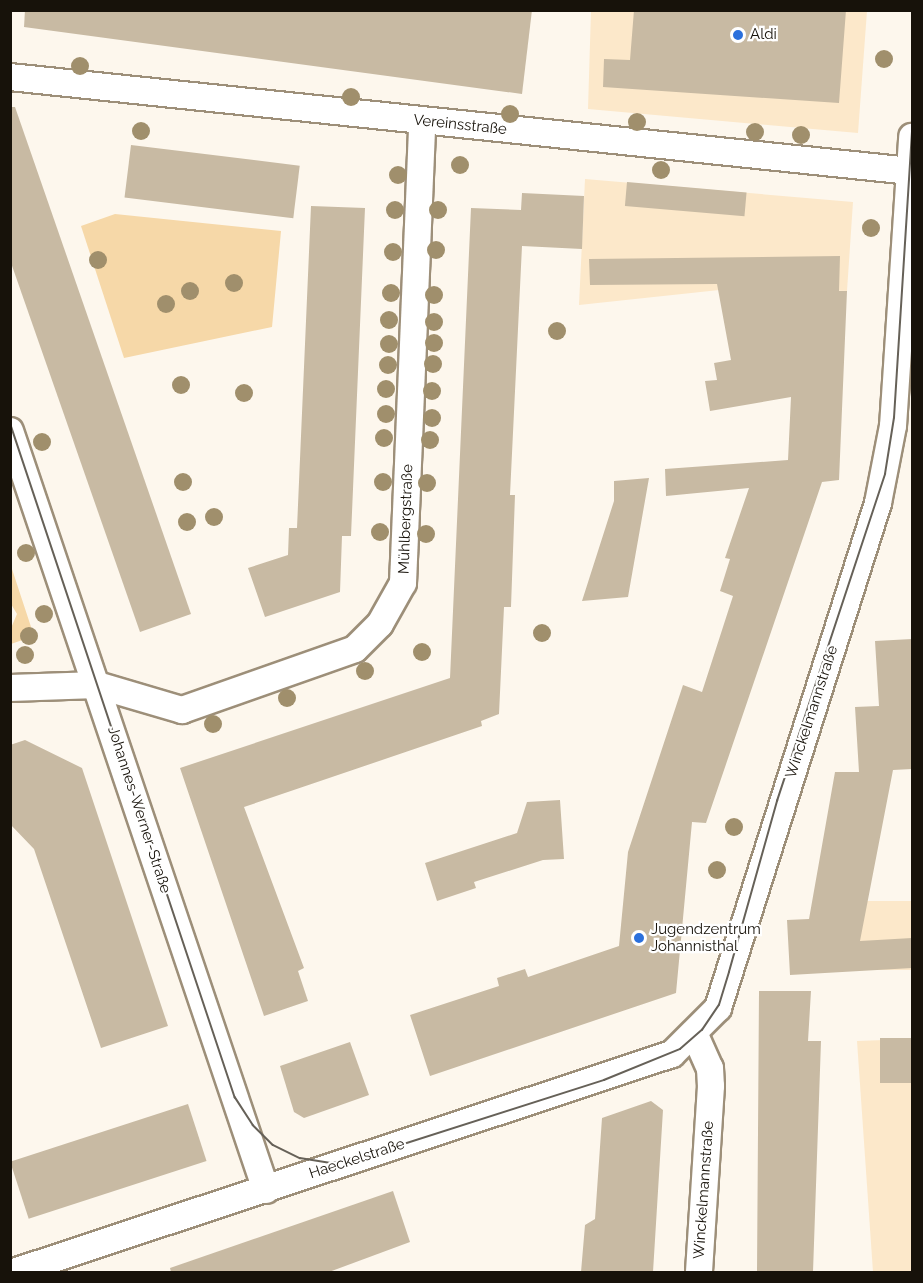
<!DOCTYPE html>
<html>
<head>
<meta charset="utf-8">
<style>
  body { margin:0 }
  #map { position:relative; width:923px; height:1283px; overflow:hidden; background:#fdf7ed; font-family:Raleway,sans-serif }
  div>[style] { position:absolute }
  .built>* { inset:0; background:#fce8ca; transform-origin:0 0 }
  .green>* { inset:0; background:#f6d8a8 }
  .building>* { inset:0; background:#c8baa3; transform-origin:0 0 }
  .roads { filter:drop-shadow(2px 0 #9d8f79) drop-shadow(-2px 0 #9d8f79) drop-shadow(0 2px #9d8f79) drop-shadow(0 -2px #9d8f79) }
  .street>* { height:26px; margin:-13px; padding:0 13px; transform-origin:13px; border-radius:13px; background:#fff }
  .tram>* { height:1.5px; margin:-0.75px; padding:0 0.75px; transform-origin:0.75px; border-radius:0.75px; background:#666158 }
  .trees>* { width:18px; height:18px; margin:-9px; border-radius:50%; background:#a08f6c }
  .dots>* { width:16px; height:16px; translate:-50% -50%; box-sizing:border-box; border:3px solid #fff; border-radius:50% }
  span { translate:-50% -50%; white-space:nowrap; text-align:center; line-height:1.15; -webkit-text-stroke:4.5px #fff; paint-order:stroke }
  .poi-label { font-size:15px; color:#17120a }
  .left { translate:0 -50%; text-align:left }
  .street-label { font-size:15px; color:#17120a }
  .frame { position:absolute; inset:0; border:12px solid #17120a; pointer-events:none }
</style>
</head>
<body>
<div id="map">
  <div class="built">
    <div style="clip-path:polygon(591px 11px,867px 11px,858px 133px,588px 109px)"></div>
    <div style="clip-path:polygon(585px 179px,853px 202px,847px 291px,738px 288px,579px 305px)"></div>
    <div style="left:912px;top:901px;width:69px;height:58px;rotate:90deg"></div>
    <div style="clip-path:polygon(912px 1039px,912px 1272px,873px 1272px,857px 1041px)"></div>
  </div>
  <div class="green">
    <div style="clip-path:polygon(115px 214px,281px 231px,272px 327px,124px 358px,81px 226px)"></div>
    <div style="clip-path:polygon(11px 566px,34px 636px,11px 644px,11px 628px,17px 614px,11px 604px)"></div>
  </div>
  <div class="building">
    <div style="clip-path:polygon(25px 10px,532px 10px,522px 94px,24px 27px)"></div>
    <div style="clip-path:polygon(634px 10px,846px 10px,839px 103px,603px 87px,604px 59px,630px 60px)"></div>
    <div style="clip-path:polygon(10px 107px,15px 107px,191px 614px,140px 632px,10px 260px)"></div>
    <div style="left:131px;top:145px;width:170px;height:53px;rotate:7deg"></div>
    <div style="left:627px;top:182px;width:120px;height:24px;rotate:5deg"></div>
    <div style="clip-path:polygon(522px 193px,584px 196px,582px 249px,522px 246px,510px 495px,515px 495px,511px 607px,504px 607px,499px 714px,481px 721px,482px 726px,244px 807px,304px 968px,298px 971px,308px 1001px,264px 1016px,180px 768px,450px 678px,471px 208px,521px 210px)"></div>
    <div style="clip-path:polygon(311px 206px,365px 208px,351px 536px,342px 536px,340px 592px,265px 617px,248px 568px,288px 555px,289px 528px,297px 528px)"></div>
    <div style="clip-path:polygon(840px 256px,839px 291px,847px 291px,839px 480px,822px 482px,706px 823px,692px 822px,676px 993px,430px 1076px,410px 1015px,499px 986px,497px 978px,525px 969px,528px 977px,619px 946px,628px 852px,683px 685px,702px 692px,733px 596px,720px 591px,730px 559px,725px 558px,749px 488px,666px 496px,665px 469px,788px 460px,791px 397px,710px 411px,705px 381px,717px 380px,714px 363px,731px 360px,717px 284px,590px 285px,589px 259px)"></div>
    <div style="clip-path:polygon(649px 478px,628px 597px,582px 601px,614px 501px,614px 481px)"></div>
    <div style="clip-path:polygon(912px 639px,912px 769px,893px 770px,860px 941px,912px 938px,912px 968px,790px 975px,787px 920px,809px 919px,835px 772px,859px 772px,855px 707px,879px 706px,875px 641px)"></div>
    <div style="clip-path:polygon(25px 740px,82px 768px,168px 1026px,101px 1048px,34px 849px,10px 824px,10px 745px)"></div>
    <div style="clip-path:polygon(560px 800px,564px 859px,543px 860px,474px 882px,476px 888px,437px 901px,425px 863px,517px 833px,527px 802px)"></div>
    <div style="clip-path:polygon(759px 991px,811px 991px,808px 1041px,821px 1041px,813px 1272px,757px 1272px)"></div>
    <div style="left:912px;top:1038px;width:45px;height:32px;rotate:90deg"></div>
    <div style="clip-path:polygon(350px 1042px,369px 1095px,304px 1118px,294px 1112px,280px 1066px)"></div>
    <div style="clip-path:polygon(651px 1101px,663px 1110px,653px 1272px,581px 1272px,585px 1225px,595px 1219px,602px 1118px)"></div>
    <div style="left:188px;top:1104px;width:60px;height:187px;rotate:72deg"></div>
    <div style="clip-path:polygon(393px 1191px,410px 1242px,329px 1272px,171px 1272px,170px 1268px)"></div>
  </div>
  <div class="roads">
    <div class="street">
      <div style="left:10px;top:77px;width:905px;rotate:5.96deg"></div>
      <div style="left:10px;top:431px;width:801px;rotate:71.36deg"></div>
      <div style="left:10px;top:688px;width:87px;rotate:-2deg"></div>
      <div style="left:97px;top:685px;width:89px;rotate:16.4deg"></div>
      <div style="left:182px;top:710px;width:183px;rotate:-19.4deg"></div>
      <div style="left:355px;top:649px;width:35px;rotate:-45deg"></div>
      <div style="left:380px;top:624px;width:47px;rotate:-60.7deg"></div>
      <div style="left:403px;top:583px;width:462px;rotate:-87.6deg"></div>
      <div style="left:695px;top:1035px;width:36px;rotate:66deg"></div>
      <div style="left:710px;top:1068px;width:18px;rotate:87deg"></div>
      <div style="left:711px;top:1086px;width:186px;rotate:93.7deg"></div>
      <div style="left:14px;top:1272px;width:693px;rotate:-18.33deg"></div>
      <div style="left:672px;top:1054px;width:65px;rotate:-45deg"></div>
      <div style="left:718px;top:1008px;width:530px;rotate:-72.42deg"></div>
      <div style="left:878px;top:503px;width:78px;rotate:-79deg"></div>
      <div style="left:893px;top:426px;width:290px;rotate:-86.2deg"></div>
    </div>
  </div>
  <div class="tram">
    <div style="left:10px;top:422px;width:712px;rotate:71.57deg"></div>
    <div style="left:235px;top:1097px;width:33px;rotate:57deg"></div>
    <div style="left:253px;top:1125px;width:28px;rotate:45deg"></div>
    <div style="left:273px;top:1145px;width:30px;rotate:26deg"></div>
    <div style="left:300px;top:1158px;width:31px;rotate:9deg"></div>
    <div style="left:331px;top:1163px;width:33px;rotate:-11deg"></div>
    <div style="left:363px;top:1157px;width:253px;rotate:-17.7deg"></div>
    <div style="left:604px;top:1080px;width:82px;rotate:-22.2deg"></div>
    <div style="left:680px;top:1049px;width:29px;rotate:-41deg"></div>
    <div style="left:702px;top:1030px;width:30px;rotate:-56deg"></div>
    <div style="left:719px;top:1005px;width:34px;rotate:-73deg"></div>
    <div style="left:729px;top:972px;width:178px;rotate:-74.3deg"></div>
    <div style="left:777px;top:801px;width:344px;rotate:-71.7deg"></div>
    <div style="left:885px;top:474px;width:57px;rotate:-80.9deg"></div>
    <div style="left:894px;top:418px;width:286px;rotate:-86.4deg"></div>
  </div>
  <div class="trees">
    <div style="left:884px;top:59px"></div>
    <div style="left:80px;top:66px"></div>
    <div style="left:351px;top:97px"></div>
    <div style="left:510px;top:114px"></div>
    <div style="left:637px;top:122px"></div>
    <div style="left:141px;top:131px"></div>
    <div style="left:755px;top:132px"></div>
    <div style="left:801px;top:135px"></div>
    <div style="left:460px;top:165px"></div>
    <div style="left:661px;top:170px"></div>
    <div style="left:398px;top:175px"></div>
    <div style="left:395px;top:210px"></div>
    <div style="left:438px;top:210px"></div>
    <div style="left:871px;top:228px"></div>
    <div style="left:436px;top:250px"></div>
    <div style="left:393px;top:252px"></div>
    <div style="left:98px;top:260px"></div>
    <div style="left:234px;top:283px"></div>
    <div style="left:190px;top:291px"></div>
    <div style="left:391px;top:293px"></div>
    <div style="left:434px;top:295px"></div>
    <div style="left:166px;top:304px"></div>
    <div style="left:389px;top:320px"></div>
    <div style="left:434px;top:322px"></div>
    <div style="left:557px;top:331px"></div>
    <div style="left:434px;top:343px"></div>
    <div style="left:389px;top:344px"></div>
    <div style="left:433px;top:364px"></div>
    <div style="left:388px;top:365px"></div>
    <div style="left:181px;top:385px"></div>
    <div style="left:386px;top:389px"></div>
    <div style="left:432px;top:391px"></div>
    <div style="left:244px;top:393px"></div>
    <div style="left:386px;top:414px"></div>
    <div style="left:432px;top:418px"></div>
    <div style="left:384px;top:438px"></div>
    <div style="left:430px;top:440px"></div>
    <div style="left:42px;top:442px"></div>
    <div style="left:183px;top:482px"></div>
    <div style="left:383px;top:482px"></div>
    <div style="left:427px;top:483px"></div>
    <div style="left:214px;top:517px"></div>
    <div style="left:187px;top:522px"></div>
    <div style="left:380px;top:532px"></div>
    <div style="left:426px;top:534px"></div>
    <div style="left:26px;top:553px"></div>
    <div style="left:44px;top:614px"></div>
    <div style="left:542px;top:633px"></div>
    <div style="left:29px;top:636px"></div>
    <div style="left:422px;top:652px"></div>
    <div style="left:25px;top:655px"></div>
    <div style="left:365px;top:671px"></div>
    <div style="left:287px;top:698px"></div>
    <div style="left:213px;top:724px"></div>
    <div style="left:734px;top:827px"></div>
    <div style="left:717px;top:870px"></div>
  </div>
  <div class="dots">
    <div style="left:738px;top:35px;background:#2b70dc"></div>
    <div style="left:639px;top:938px;background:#2b70dc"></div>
  </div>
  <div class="poi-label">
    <span class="left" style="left:750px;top:35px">Aldi</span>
    <span class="left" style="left:651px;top:938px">Jugendzentrum<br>Johannisthal</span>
  </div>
  <div class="street-label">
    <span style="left:460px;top:125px;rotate:6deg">Vereinsstraße</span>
    <span style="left:406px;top:519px;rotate:-88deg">Mühlbergstraße</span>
    <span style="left:812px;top:712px;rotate:-72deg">Winckelmannstraße</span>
    <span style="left:139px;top:810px;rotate:72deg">Johannes-Werner-Straße</span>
    <span style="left:357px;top:1159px;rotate:-18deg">Haeckelstraße</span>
    <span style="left:704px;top:1190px;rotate:-86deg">Winckelmannstraße</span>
  </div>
  <div class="frame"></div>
</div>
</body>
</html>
